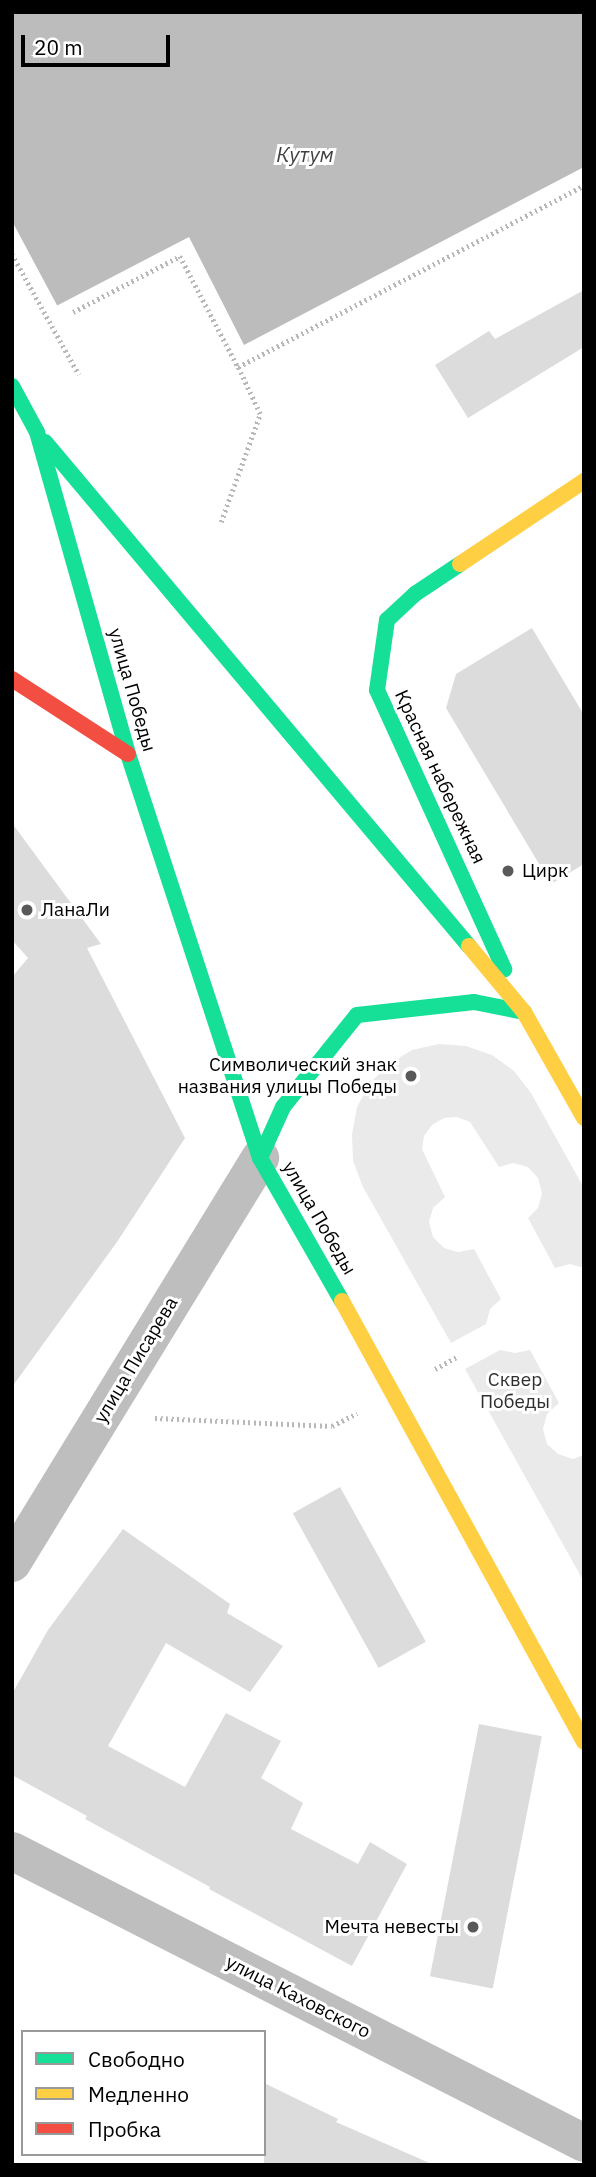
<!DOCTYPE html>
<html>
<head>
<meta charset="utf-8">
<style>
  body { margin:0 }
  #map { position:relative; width:596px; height:2177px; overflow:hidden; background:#fff; font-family:"IBM Plex Sans",sans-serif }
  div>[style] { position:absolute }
  .green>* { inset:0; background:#eaeaea }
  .water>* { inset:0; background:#bcbcbc }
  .pier>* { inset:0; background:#fff }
  .building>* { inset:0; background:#dcdcdc; transform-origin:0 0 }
  .path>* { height:4.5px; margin-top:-2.25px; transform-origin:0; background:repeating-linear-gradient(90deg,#b8b8b8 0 2px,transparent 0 5.5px) }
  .street>* { height:38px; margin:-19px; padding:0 19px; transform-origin:19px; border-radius:19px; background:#bebebe }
  .fast>* { height:16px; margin:-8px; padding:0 8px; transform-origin:8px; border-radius:8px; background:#16e098 }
  .slow>* { height:16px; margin:-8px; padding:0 8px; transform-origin:8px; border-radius:8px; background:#ffcf43 }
  .jam>* { height:16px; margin:-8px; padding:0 8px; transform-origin:8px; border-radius:8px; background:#f24e42 }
  .dots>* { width:19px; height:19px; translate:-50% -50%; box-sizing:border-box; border:4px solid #fff; border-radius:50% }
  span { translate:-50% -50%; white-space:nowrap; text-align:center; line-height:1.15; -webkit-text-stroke:6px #fff; paint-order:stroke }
  .street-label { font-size:19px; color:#000 }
  .poi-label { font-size:19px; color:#000 }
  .left { translate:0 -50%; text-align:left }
  .right { translate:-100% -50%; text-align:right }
  .park-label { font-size:19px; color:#2f2f2f }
  .water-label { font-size:21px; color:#404040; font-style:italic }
  .frame { position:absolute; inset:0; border:14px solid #000; pointer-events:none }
  .legend { position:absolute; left:21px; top:2030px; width:245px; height:126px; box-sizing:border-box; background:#fff; border:2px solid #999; margin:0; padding:9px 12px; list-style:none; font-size:21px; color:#000 }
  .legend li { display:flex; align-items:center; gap:14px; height:35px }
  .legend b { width:35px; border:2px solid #999 }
  .scale { position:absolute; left:21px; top:35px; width:149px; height:32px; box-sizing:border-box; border:4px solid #000; border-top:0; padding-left:9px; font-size:21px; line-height:24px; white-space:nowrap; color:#000; -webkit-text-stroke:5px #fff; paint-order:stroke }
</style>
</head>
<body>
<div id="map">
  <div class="green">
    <div style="clip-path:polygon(439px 1044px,466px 1046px,492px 1055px,514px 1071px,531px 1093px,584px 1188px,584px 1268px,570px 1264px,555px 1268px,528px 1218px,538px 1208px,542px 1193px,538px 1178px,528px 1167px,513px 1163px,499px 1167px,470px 1122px,457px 1117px,444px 1118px,432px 1125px,424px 1136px,422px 1149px,445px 1197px,433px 1208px,429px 1222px,433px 1237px,444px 1248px,458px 1252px,474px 1249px,501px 1299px,490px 1309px,486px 1324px,451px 1343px,363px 1187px,353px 1161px,352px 1134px,357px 1107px,370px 1083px,389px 1064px,412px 1050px)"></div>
    <div style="clip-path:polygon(500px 1350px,515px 1353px,530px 1350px,559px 1403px,547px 1414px,543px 1429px,547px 1444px,558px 1454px,573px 1459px,584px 1455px,584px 1582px,465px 1369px)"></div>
  </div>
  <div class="water">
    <div style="clip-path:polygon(12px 12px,584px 12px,584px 167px,244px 345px,189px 237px,12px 329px)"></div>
  </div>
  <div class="pier">
    <div style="clip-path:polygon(12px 221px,59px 309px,12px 332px)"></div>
  </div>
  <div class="building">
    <div style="clip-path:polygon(584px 290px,584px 347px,468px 418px,435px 365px,489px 331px,495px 339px)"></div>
    <div style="clip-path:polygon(532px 628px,584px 715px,584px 864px,551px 884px,446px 708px,456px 674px)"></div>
    <div style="clip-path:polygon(12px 823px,101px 944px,87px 948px,185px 1138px,117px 1242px,12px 1387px,12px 977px,28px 958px,12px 940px)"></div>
    <div style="left:340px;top:1487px;width:177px;height:54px;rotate:61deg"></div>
    <div style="clip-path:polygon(123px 1529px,230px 1604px,227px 1613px,283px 1646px,250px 1692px,166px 1643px,108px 1746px,185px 1787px,226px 1713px,281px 1741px,261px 1778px,303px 1803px,291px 1829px,358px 1864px,370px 1842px,407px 1864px,352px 1966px,209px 1889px,210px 1887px,85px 1819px,87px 1816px,12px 1775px,12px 1694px,48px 1630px)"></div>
    <div style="left:479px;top:1724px;width:64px;height:257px;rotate:11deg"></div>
    <div style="clip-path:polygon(264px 2083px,338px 2119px,336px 2122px,434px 2165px,264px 2165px)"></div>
  </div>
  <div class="path">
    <div style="left:12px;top:254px;width:138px;rotate:61deg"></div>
    <div style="left:73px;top:312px;width:121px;rotate:-27.6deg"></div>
    <div style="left:180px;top:256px;width:125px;rotate:62.4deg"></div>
    <div style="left:238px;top:367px;width:391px;rotate:-27.7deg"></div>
    <div style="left:221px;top:522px;width:115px;rotate:-70.1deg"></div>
    <div style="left:260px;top:414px;width:52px;rotate:-115.1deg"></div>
    <div style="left:435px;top:1369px;width:26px;rotate:-29deg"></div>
    <div style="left:155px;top:1418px;width:177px;rotate:2.6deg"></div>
    <div style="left:332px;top:1426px;width:28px;rotate:-27deg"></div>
  </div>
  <div class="street">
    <div style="left:12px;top:1563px;width:475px;rotate:-58.5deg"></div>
    <div style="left:12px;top:1851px;width:642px;rotate:27.04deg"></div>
  </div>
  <div class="fast">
    <div style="left:12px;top:386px;width:52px;rotate:61.5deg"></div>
    <div style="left:37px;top:432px;width:335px;rotate:74.2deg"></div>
    <div style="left:128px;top:754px;width:425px;rotate:71.9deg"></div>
    <div style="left:260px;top:1158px;width:165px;rotate:60.2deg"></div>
    <div style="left:45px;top:442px;width:659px;rotate:49.93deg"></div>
    <div style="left:460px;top:564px;width:54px;rotate:146.3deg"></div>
    <div style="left:415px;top:594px;width:38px;rotate:137deg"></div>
    <div style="left:387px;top:620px;width:71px;rotate:98.1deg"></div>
    <div style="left:377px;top:690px;width:307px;rotate:65.5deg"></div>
    <div style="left:260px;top:1158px;width:56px;rotate:-65.7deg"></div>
    <div style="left:283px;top:1107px;width:118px;rotate:-51.2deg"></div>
    <div style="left:357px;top:1015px;width:118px;rotate:-6.3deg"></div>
    <div style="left:474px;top:1002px;width:51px;rotate:11.3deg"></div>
  </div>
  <div class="slow">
    <div style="left:460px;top:564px;width:149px;rotate:-33.8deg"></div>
    <div style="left:469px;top:946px;width:86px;rotate:50.2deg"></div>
    <div style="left:524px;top:1012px;width:122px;rotate:60.5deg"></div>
    <div style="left:342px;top:1301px;width:503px;rotate:61.24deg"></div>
  </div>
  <div class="jam">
    <div style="left:12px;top:679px;width:138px;rotate:32.9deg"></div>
  </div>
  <div class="dots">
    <div style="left:508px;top:871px;background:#595959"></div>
    <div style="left:27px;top:910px;background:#595959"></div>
    <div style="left:411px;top:1076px;background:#595959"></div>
    <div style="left:473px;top:1927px;background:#595959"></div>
  </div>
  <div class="street-label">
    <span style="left:132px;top:690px;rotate:74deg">улица Победы</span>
    <span style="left:440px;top:777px;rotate:65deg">Красная набережная</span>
    <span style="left:319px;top:1218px;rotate:60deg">улица Победы</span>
    <span style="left:136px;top:1360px;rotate:-59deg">улица Писарева</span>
    <span style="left:298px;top:1997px;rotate:27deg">улица Каховского</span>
  </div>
  <div class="poi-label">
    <span class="left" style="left:522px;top:871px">Цирк</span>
    <span class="left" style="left:41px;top:910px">ЛанаЛи</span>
    <span class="right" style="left:397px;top:1076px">Символический знак<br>названия улицы Победы</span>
    <span class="right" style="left:459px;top:1927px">Мечта невесты</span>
  </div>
  <div class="park-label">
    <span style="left:515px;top:1391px">Сквер<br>Победы</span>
  </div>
  <div class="water-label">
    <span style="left:305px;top:154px">Кутум</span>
  </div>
  <div class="frame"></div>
  <ul class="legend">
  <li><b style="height:9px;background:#16e098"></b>Свободно</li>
  <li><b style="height:9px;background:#ffcf43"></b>Медленно</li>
  <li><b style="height:9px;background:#f24e42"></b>Пробка</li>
  </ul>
  <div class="scale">20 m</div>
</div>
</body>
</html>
